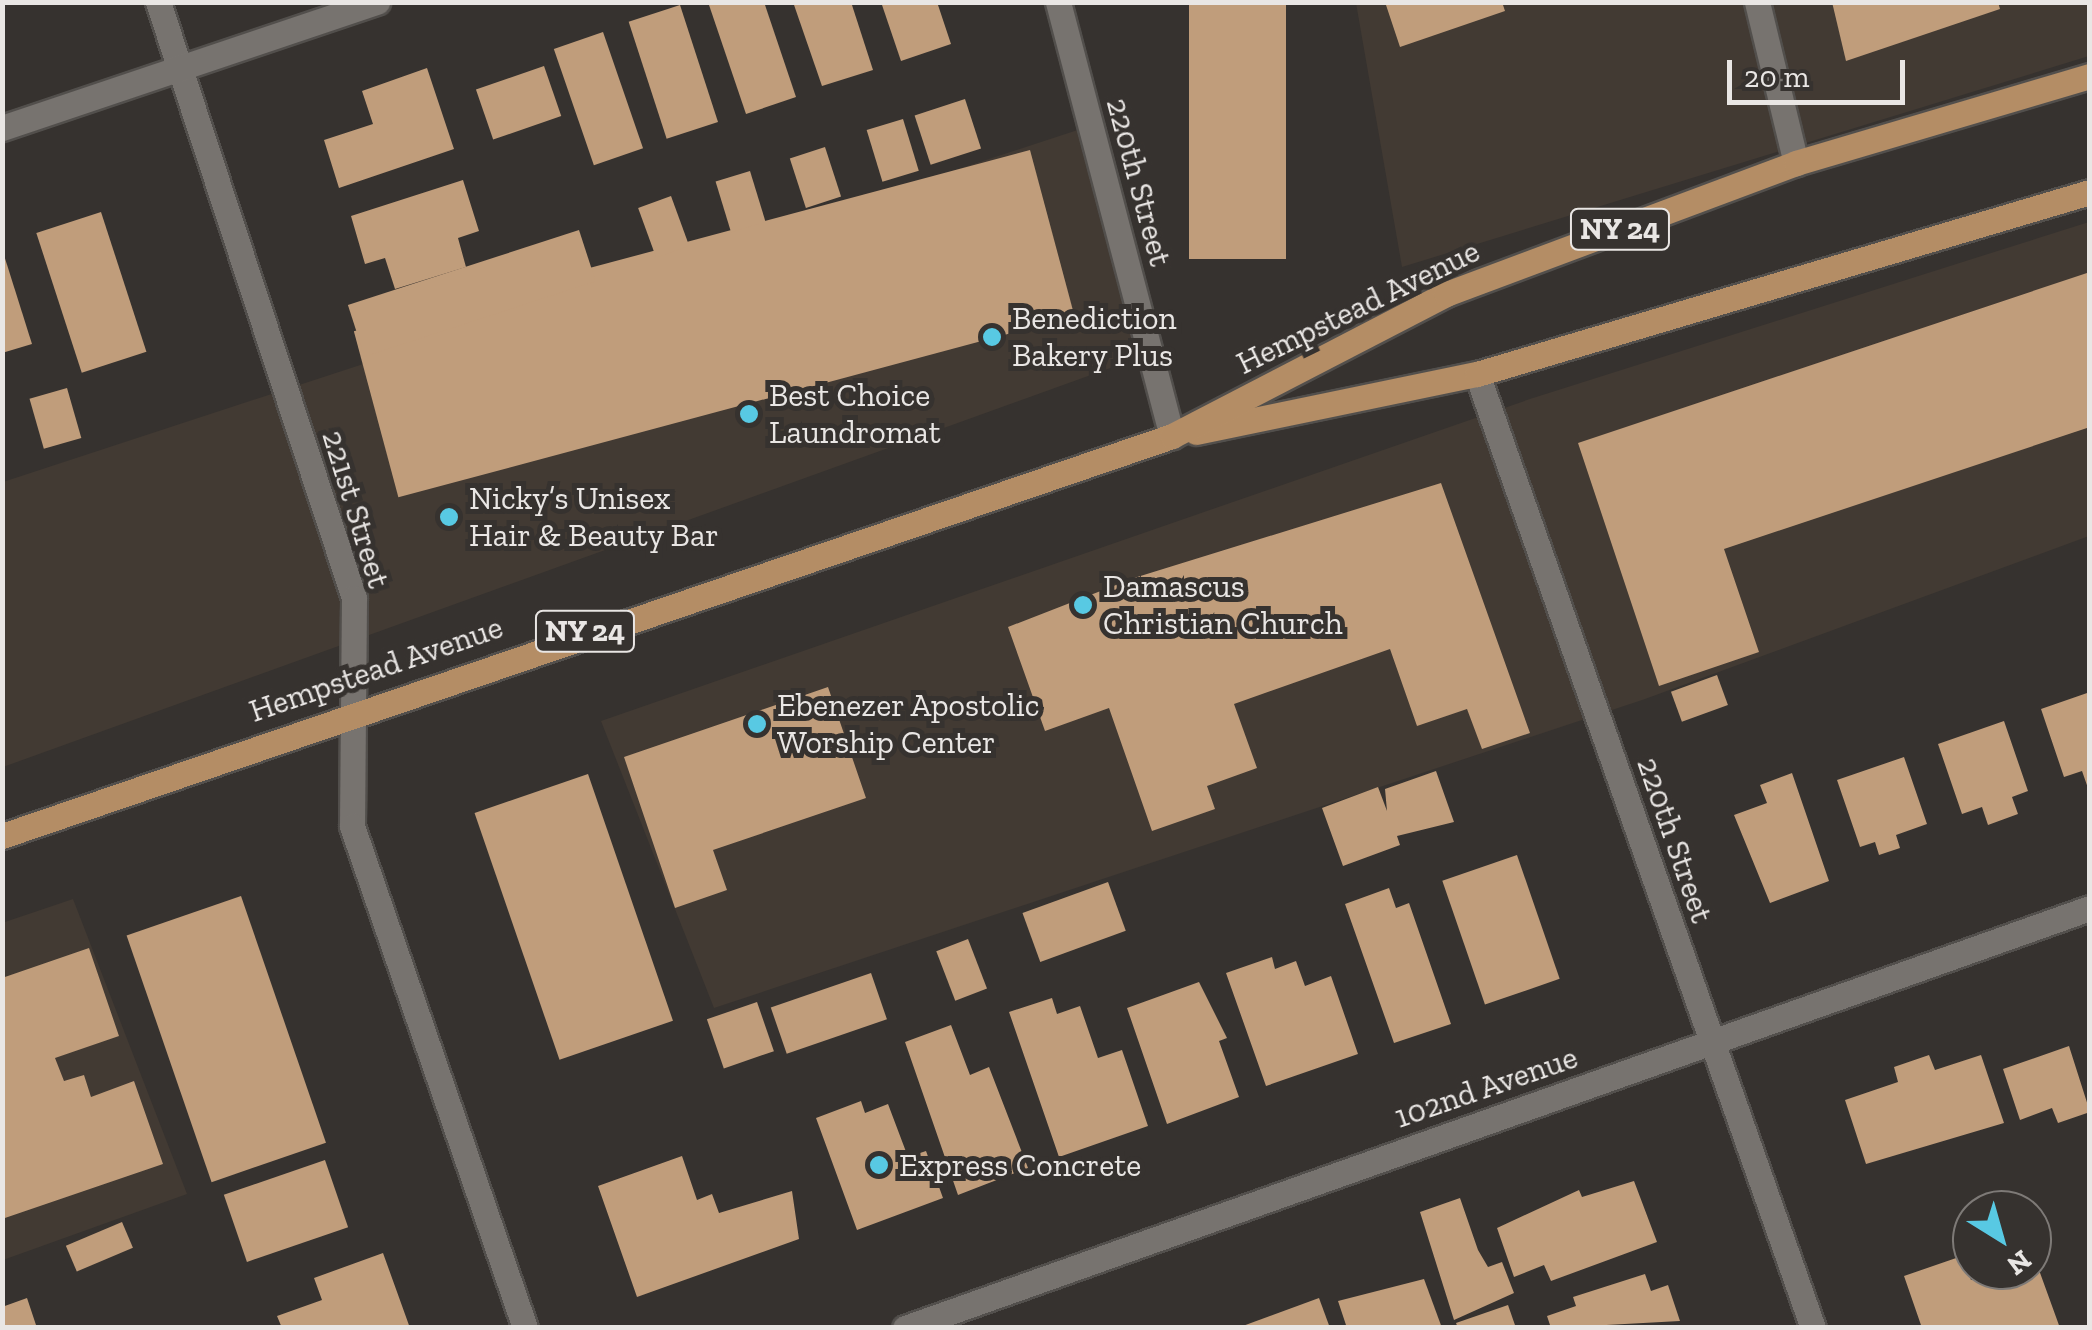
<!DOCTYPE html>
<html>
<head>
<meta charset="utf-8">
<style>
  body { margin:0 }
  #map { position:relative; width:2092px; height:1330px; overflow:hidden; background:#36322f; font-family:"Zilla Slab",serif }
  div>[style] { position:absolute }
  .built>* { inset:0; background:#423a33 }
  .building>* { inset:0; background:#c09d7b; transform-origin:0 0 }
  .roads { filter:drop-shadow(2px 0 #524f4c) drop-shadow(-2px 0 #524f4c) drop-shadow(0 2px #524f4c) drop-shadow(0 -2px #524f4c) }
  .minor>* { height:25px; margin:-12.5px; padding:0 12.5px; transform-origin:12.5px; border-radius:12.5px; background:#77736f }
  .major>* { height:25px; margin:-12.5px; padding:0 12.5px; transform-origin:12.5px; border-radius:12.5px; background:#b48d65 }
  .dots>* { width:28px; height:28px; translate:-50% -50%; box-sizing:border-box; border:5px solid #36322f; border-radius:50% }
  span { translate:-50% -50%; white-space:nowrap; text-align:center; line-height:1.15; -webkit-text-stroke:10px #36322f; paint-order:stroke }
  .shield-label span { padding:2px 8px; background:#36322f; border:2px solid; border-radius:8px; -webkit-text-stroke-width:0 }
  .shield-label { font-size:30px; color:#e9e6e4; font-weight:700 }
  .street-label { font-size:32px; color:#e9e6e4 }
  .poi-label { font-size:32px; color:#e9e6e4 }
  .left { translate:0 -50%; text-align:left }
  .frame { position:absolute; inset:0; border:5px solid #e9e6e4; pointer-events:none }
  .north { position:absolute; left:1952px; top:1190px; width:100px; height:100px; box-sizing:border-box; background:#36322f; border:2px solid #7e7a77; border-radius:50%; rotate:143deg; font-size:28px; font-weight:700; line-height:40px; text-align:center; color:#e9e6e4 }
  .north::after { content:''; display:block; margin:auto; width:35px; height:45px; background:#58c9e3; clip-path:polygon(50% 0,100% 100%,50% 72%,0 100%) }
  .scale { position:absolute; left:1727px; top:60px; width:178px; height:45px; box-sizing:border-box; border:5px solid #e9e6e4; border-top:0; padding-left:12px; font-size:30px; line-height:35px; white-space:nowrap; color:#e9e6e4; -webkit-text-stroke:8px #36322f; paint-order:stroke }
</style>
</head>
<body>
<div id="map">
  <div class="built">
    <div style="clip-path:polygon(1356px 3px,2089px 3px,2089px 56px,1402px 267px)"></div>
    <div style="clip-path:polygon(1105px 121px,1163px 349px,3px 767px,3px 482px)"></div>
    <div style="clip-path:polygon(2089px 222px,2089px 536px,1645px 699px,714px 1008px,601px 721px,1533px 398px)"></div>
    <div style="clip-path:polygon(73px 899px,187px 1194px,3px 1260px,2px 923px)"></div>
  </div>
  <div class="building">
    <div style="clip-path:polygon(708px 2px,764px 2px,796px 97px,746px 114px)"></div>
    <div style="clip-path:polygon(793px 2px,851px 2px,873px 70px,822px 86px)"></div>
    <div style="clip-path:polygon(881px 2px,937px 2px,951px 44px,901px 61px)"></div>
    <div style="left:1189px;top:2px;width:97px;height:257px"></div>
    <div style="clip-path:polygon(1385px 2px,1502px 2px,1505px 11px,1400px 47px)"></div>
    <div style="clip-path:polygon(1832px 2px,1998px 2px,2000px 9px,1846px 61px)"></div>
    <div style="left:680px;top:5px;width:123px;height:54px;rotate:72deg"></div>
    <div style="left:603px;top:32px;width:123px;height:52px;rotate:71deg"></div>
    <div style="left:544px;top:66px;width:53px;height:72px;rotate:71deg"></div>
    <div style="clip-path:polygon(427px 68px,454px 149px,339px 188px,324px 140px,373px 124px,362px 91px)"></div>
    <div style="left:965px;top:99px;width:52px;height:53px;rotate:72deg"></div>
    <div style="left:903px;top:119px;width:54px;height:38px;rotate:73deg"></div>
    <div style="left:825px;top:147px;width:52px;height:37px;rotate:72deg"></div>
    <div style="left:1030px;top:150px;width:172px;height:700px;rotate:75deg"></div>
    <div style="left:750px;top:171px;width:53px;height:36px;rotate:73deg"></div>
    <div style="clip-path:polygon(463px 180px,479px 231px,458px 238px,466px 267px,395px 289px,385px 258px,365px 264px,351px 216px)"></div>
    <div style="left:671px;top:196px;width:53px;height:35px;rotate:70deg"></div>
    <div style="left:101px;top:212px;width:147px;height:68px;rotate:72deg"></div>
    <div style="left:579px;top:230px;width:54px;height:243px;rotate:72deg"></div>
    <div style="clip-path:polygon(3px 252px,32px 344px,2px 353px,2px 253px)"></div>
    <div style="clip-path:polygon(2090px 272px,2090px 427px,1724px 549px,1759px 652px,1659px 686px,1578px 443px)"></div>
    <div style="left:67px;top:388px;width:52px;height:39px;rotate:74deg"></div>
    <div style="clip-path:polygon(1441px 483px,1530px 733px,1482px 749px,1467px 709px,1417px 726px,1390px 649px,1234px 704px,1257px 768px,1207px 786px,1215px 809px,1152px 831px,1109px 708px,1045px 731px,1008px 627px,1134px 578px)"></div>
    <div style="left:1717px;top:675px;width:32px;height:49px;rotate:70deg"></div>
    <div style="clip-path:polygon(828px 687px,866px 798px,713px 850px,727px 890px,675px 908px,624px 757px)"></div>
    <div style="clip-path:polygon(2090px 692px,2090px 791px,2089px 791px,2082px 771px,2064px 777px,2041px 709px)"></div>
    <div style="clip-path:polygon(2004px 721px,2028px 791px,2012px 797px,2018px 814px,1988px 825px,1982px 807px,1962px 814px,1938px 744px)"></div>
    <div style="clip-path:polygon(1904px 757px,1927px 824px,1896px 835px,1900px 848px,1879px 855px,1875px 842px,1860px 847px,1837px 780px)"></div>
    <div style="clip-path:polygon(1436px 771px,1454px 822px,1397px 836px,1400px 845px,1343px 866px,1322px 808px,1378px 787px,1387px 811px,1385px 789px)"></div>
    <div style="clip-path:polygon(1792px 773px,1829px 881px,1770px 903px,1734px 815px,1767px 803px,1760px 785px)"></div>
    <div style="left:588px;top:774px;width:261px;height:120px;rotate:71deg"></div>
    <div style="left:1517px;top:855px;width:131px;height:79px;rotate:71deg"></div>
    <div style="left:1108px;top:882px;width:52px;height:91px;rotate:70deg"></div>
    <div style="clip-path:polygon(1389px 888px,1396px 908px,1409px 903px,1451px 1024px,1394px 1043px,1345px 904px)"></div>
    <div style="left:241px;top:896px;width:261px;height:121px;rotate:71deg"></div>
    <div style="left:968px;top:939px;width:53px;height:34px;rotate:69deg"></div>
    <div style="clip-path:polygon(89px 948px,119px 1036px,55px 1058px,64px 1081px,84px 1075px,91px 1097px,134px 1081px,163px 1164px,2px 1219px,2px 978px)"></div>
    <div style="clip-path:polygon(1272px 957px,1275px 969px,1296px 961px,1305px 986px,1331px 976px,1358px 1054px,1266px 1086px,1226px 973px)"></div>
    <div style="left:871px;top:973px;width:49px;height:106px;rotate:71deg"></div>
    <div style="clip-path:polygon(1199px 982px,1227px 1038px,1219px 1041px,1239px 1097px,1167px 1124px,1127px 1008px)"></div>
    <div style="clip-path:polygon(1052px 998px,1057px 1014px,1080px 1006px,1098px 1058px,1122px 1050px,1148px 1126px,1059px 1157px,1009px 1012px)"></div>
    <div style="left:757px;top:1002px;width:52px;height:53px;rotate:71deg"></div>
    <div style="clip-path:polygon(951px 1025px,970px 1075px,989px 1067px,1028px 1168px,958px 1195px,905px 1042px)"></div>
    <div style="clip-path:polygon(2069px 1046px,2090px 1112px,2058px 1123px,2052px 1108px,2020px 1120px,2003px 1069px)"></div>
    <div style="clip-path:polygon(1929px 1055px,1935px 1070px,1981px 1055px,2004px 1123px,1866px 1164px,1845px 1100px,1898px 1082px,1894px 1067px)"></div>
    <div style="clip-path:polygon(861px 1101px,865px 1113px,888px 1104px,908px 1157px,926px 1151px,943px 1198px,857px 1230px,816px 1118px)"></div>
    <div style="clip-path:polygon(682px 1156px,697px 1200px,712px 1194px,719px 1213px,792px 1191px,799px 1239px,637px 1297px,598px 1186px)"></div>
    <div style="left:325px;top:1160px;width:71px;height:107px;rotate:71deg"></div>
    <div style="clip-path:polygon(1634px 1181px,1657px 1242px,1551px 1281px,1544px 1265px,1514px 1277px,1497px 1228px,1579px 1190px,1582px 1197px)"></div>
    <div style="clip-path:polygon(1460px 1198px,1478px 1250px,1488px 1267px,1502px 1262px,1514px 1293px,1454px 1320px,1420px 1212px)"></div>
    <div style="left:122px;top:1222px;width:28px;height:61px;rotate:67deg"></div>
    <div style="clip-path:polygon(383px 1253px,410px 1328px,282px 1328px,277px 1316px,322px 1300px,314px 1278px)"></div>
    <div style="clip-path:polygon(1962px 1256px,1971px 1280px,2039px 1270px,2060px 1328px,1922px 1328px,1904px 1276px)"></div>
    <div style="clip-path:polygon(1645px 1274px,1651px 1291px,1668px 1285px,1680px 1321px,1551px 1328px,1547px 1316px,1576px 1306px,1573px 1297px)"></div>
    <div style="clip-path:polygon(1424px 1279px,1442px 1328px,1347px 1328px,1338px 1301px)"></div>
    <div style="clip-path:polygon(27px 1298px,37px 1328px,2px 1328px,2px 1307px)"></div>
    <div style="clip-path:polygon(1319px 1298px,1330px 1328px,1240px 1328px,1240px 1327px)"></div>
    <div style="clip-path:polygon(1508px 1305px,1516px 1328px,1458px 1328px,1456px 1323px)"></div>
  </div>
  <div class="roads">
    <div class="minor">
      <div style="left:158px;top:2px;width:627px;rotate:71.8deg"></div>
      <div style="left:354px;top:598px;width:228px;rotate:90.5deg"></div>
      <div style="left:352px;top:826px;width:531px;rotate:70.98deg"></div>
      <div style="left:1058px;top:2px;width:449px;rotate:75.3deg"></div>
      <div style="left:1757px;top:2px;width:166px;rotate:76.4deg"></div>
      <div style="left:2px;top:128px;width:396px;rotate:-18.6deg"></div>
      <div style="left:1477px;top:374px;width:1011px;rotate:70.6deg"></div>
      <div style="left:905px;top:1328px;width:1257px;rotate:-19.52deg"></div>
    </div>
    <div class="major">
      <div style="left:1196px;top:432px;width:287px;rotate:-11.7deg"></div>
      <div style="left:1477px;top:374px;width:639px;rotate:-16.54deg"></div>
      <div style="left:2px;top:836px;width:1236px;rotate:-18.87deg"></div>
      <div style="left:1172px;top:436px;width:309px;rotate:-27.4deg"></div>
      <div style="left:1446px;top:294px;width:374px;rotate:-20.5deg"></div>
      <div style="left:1796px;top:163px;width:307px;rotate:-16.5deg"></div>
    </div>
  </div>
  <div class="dots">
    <div style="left:992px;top:337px;background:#58c9e3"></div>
    <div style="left:749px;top:414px;background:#58c9e3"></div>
    <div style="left:449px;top:517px;background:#58c9e3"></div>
    <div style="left:1083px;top:605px;background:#58c9e3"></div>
    <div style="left:757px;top:724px;background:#58c9e3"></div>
    <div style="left:879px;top:1165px;background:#58c9e3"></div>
  </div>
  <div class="shield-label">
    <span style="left:1620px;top:229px">NY 24</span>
    <span style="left:585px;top:631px">NY 24</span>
  </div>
  <div class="street-label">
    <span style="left:1139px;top:182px;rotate:75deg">220th Street</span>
    <span style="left:1358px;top:307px;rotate:-26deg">Hempstead Avenue</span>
    <span style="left:356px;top:509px;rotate:73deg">221st Street</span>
    <span style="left:376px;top:669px;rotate:-19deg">Hempstead Avenue</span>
    <span style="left:1675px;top:840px;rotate:71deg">220th Street</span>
    <span style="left:1486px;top:1087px;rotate:-19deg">102nd Avenue</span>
  </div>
  <div class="poi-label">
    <span class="left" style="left:1012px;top:337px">Benediction<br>Bakery Plus</span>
    <span class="left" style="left:769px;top:414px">Best Choice<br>Laundromat</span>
    <span class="left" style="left:469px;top:517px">Nicky’s Unisex<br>Hair &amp; Beauty Bar</span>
    <span class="left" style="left:1103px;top:605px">Damascus<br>Christian Church</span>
    <span class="left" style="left:777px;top:724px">Ebenezer Apostolic<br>Worship Center</span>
    <span class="left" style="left:899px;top:1165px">Express Concrete</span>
  </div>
  <div class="frame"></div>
  <div class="north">N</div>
  <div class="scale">20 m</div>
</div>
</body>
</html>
